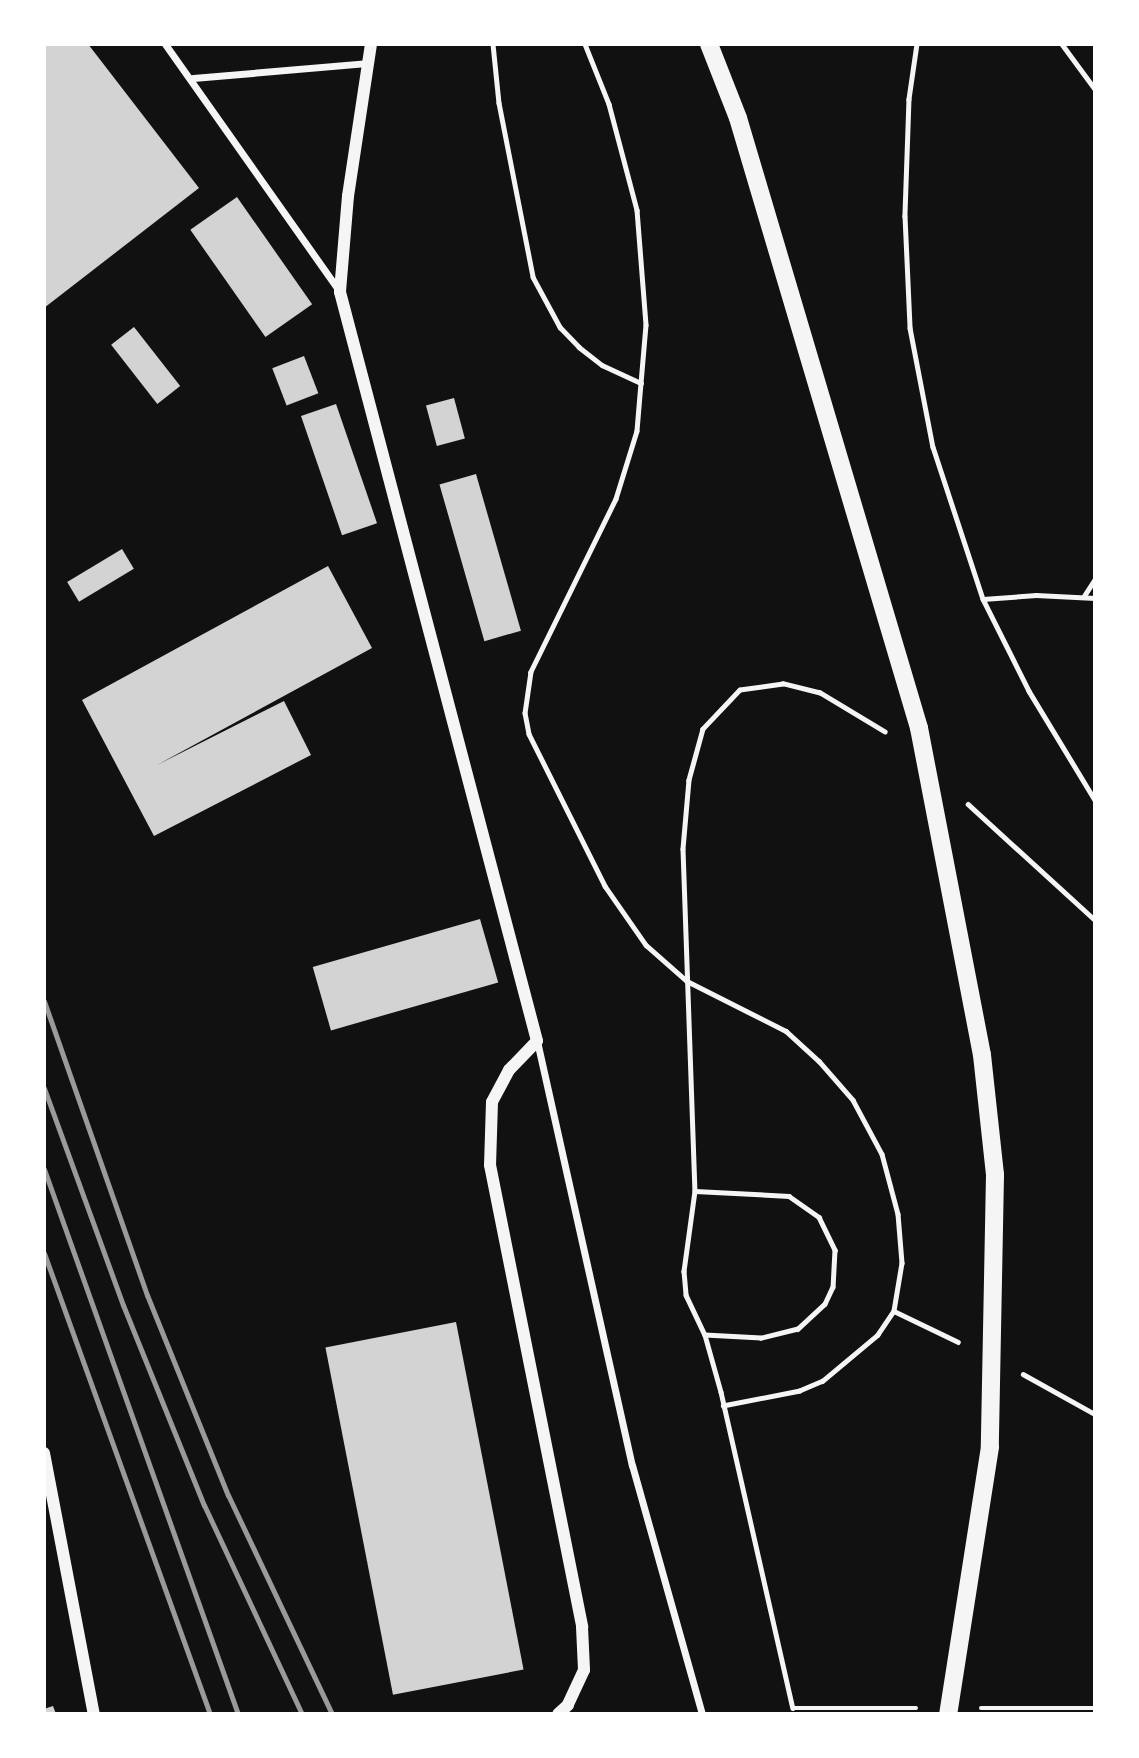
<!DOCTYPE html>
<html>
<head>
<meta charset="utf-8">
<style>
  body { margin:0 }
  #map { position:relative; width:1139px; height:1758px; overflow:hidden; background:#111; font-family:Manrope,sans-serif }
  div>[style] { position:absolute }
  .building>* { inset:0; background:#d3d3d3; transform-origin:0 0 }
  .path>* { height:4.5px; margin:-2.25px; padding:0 2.25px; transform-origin:2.25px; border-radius:2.25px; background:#f5f5f5 }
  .minor>* { height:7px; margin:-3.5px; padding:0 3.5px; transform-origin:3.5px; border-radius:3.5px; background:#f5f5f5 }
  .tertiary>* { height:12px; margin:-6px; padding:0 6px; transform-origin:6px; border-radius:6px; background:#f5f5f5 }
  .primary>* { height:18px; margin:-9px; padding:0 9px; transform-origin:9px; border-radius:9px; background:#f5f5f5 }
  .rail>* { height:5px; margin:-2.5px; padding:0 2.5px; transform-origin:2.5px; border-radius:2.5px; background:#9a9a9a }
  span { translate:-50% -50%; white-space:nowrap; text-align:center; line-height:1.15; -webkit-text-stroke:6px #fff; paint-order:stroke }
  .frame { position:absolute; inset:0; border:46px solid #fff; pointer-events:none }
</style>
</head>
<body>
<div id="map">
  <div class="building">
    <div style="clip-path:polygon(44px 44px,88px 44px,199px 188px,44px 308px)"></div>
    <div style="left:237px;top:197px;width:131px;height:57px;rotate:55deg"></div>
    <div style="left:134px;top:327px;width:75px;height:29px;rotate:52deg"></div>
    <div style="left:304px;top:356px;width:40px;height:34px;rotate:69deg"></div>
    <div style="left:454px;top:398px;width:42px;height:29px;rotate:75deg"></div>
    <div style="left:336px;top:404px;width:126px;height:37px;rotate:71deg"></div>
    <div style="left:476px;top:474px;width:163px;height:38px;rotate:74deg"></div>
    <div style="left:122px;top:549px;width:23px;height:64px;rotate:59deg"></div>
    <div style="clip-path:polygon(328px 566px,372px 648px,157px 765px,284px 701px,311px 755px,154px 836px,82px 700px)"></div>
    <div style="left:480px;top:919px;width:66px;height:174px;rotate:74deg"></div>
    <div style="left:456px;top:1322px;width:354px;height:133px;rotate:79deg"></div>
    <div style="clip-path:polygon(53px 1706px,56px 1714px,44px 1714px,44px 1709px)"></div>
  </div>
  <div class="path">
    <div style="left:493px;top:44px;width:59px;rotate:84.2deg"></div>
    <div style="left:499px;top:103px;width:177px;rotate:78.9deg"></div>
    <div style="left:533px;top:277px;width:57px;rotate:61.6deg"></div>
    <div style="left:560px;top:327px;width:28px;rotate:46deg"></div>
    <div style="left:579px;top:347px;width:29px;rotate:38deg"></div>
    <div style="left:602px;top:365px;width:43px;rotate:24.8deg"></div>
    <div style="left:585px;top:44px;width:65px;rotate:68.2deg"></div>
    <div style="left:609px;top:104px;width:110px;rotate:75.2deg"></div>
    <div style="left:637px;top:210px;width:115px;rotate:85.5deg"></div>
    <div style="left:646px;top:325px;width:58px;rotate:94.9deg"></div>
    <div style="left:641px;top:383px;width:48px;rotate:94.8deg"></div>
    <div style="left:637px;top:431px;width:71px;rotate:107.2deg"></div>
    <div style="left:616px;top:499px;width:193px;rotate:116.2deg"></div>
    <div style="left:531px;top:672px;width:41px;rotate:98.3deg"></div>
    <div style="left:525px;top:713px;width:21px;rotate:79deg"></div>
    <div style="left:529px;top:734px;width:170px;rotate:63.4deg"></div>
    <div style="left:605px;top:886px;width:72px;rotate:55.2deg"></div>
    <div style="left:646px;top:945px;width:55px;rotate:41.3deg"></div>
    <div style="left:687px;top:981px;width:111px;rotate:26.8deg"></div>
    <div style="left:786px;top:1031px;width:45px;rotate:42.3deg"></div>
    <div style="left:819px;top:1061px;width:52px;rotate:48.9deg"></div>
    <div style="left:853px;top:1100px;width:61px;rotate:61.8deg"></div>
    <div style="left:882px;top:1154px;width:62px;rotate:75.1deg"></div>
    <div style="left:898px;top:1214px;width:49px;rotate:85.3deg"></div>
    <div style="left:902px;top:1263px;width:49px;rotate:99.5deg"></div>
    <div style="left:894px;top:1311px;width:29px;rotate:124deg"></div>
    <div style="left:878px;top:1335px;width:72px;rotate:140.1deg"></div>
    <div style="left:823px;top:1381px;width:25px;rotate:157deg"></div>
    <div style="left:800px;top:1391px;width:78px;rotate:169deg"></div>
    <div style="left:917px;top:44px;width:56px;rotate:98.3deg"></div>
    <div style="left:909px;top:99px;width:117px;rotate:92deg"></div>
    <div style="left:905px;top:216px;width:112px;rotate:87.4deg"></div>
    <div style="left:910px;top:328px;width:121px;rotate:79.1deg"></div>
    <div style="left:933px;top:447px;width:160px;rotate:71.8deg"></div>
    <div style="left:983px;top:599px;width:103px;rotate:63.4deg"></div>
    <div style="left:1029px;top:691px;width:127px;rotate:58.8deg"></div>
    <div style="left:1062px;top:44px;width:56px;rotate:53.7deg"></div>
    <div style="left:1084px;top:596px;width:20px;rotate:-57deg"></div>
    <div style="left:983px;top:599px;width:53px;rotate:-4.3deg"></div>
    <div style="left:1036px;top:595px;width:59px;rotate:2.9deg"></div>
    <div style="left:885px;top:732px;width:76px;rotate:-149deg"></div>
    <div style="left:820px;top:693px;width:38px;rotate:-166deg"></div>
    <div style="left:783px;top:684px;width:43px;rotate:172.1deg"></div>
    <div style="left:740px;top:690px;width:54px;rotate:133.5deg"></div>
    <div style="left:703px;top:729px;width:53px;rotate:105.4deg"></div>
    <div style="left:689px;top:780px;width:69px;rotate:95deg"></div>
    <div style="left:683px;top:849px;width:342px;rotate:88deg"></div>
    <div style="left:695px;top:1191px;width:81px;rotate:97.8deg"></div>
    <div style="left:684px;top:1271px;width:24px;rotate:85deg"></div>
    <div style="left:686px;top:1295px;width:44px;rotate:64.6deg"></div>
    <div style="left:705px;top:1335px;width:59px;rotate:74.3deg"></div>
    <div style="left:721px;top:1392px;width:324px;rotate:77.2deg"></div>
    <div style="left:793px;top:1708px;width:123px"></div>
    <div style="left:968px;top:804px;width:172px;rotate:42.4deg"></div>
    <div style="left:695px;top:1191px;width:94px;rotate:3deg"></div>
    <div style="left:789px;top:1196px;width:37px;rotate:35deg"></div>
    <div style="left:819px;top:1217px;width:37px;rotate:64deg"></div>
    <div style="left:835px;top:1250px;width:37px;rotate:93deg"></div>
    <div style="left:833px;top:1287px;width:19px;rotate:115deg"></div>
    <div style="left:825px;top:1304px;width:37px;rotate:137deg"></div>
    <div style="left:798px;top:1329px;width:38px;rotate:166deg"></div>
    <div style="left:761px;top:1338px;width:56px;rotate:-176.9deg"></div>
    <div style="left:894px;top:1311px;width:71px;rotate:25.8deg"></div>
    <div style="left:1023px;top:1374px;width:82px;rotate:29.1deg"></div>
    <div style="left:981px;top:1708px;width:114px"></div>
  </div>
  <div class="minor">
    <div style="left:165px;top:44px;width:302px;rotate:54.8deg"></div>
    <div style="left:193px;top:78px;width:177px;rotate:-4.9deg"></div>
    <div style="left:537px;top:1041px;width:435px;rotate:77.4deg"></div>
    <div style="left:632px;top:1465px;width:259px;rotate:74.3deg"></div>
  </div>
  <div class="tertiary">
    <div style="left:371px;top:44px;width:154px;rotate:98.6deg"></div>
    <div style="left:348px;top:196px;width:96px;rotate:94.8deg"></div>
    <div style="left:340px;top:292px;width:774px;rotate:75.26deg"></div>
    <div style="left:537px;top:1041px;width:40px;rotate:134deg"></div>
    <div style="left:509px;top:1070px;width:36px;rotate:118deg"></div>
    <div style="left:492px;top:1102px;width:63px;rotate:91.8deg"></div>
    <div style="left:490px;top:1165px;width:471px;rotate:78.7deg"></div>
    <div style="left:582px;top:1627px;width:43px;rotate:87.3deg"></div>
    <div style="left:584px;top:1670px;width:38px;rotate:115deg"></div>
    <div style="left:568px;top:1705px;width:13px;rotate:138deg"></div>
    <div style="left:44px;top:1453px;width:266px;rotate:79.2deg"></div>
  </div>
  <div class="primary">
    <div style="left:709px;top:44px;width:79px;rotate:68.6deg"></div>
    <div style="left:738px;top:118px;width:636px;rotate:73.47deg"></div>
    <div style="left:919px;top:728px;width:333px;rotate:79.1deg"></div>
    <div style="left:982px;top:1055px;width:121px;rotate:83.8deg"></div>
    <div style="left:995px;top:1175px;width:272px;rotate:91.1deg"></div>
    <div style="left:990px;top:1447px;width:270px;rotate:98.9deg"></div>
  </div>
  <div class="rail">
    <div style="left:44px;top:1001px;width:312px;rotate:70.7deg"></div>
    <div style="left:147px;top:1295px;width:216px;rotate:68deg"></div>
    <div style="left:228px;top:1495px;width:242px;rotate:64.6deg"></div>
    <div style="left:44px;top:1088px;width:231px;rotate:70deg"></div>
    <div style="left:123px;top:1305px;width:216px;rotate:68deg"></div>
    <div style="left:204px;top:1505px;width:231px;rotate:64.9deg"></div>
    <div style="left:44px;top:1169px;width:578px;rotate:70.41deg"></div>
    <div style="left:44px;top:1253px;width:490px;rotate:70.2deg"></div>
  </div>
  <div class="frame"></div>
</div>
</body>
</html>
